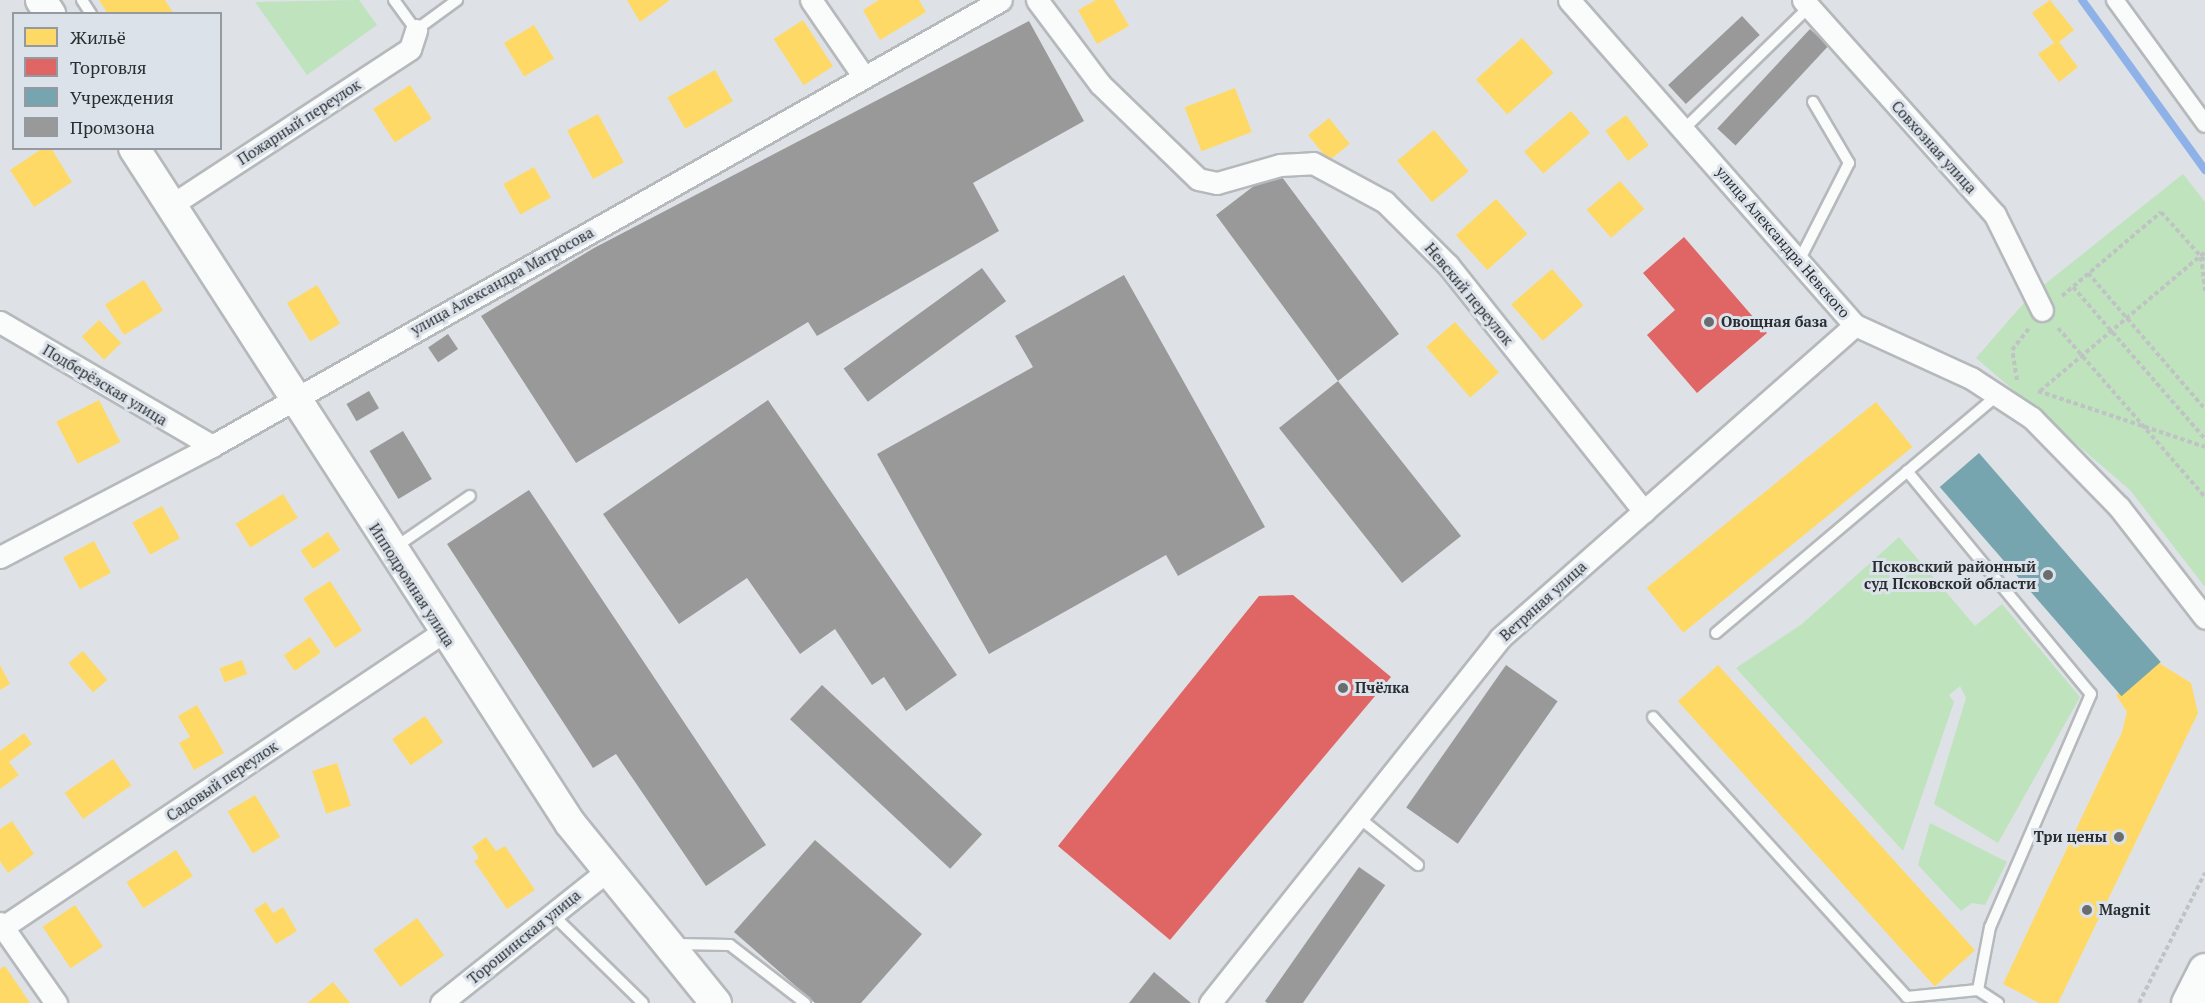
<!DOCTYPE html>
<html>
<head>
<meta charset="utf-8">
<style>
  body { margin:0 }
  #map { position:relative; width:2205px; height:1003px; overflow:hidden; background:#dee2e6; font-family:"PT Serif",serif }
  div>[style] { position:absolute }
  .green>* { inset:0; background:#bee3bd }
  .homes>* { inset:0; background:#ffd966; transform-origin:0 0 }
  .shops>* { inset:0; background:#e06666 }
  .public>* { inset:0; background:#76a5af; transform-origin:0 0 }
  .industry>* { inset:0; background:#999; transform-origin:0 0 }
  .stream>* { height:8px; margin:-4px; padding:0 4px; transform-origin:4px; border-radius:4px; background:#8eb2e8 }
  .path>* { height:4px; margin-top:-2px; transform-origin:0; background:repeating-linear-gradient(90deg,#c0c3c4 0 4.5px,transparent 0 7.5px) }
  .roads { filter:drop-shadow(2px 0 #b6b9bc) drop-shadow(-2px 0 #b6b9bc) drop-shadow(0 2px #b6b9bc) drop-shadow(0 -2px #b6b9bc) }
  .service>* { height:10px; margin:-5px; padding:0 5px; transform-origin:5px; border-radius:5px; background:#fafbfb }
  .pedestrian>* { height:16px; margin:-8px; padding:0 8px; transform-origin:8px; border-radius:8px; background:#fafbfb }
  .minor>* { height:21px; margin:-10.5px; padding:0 10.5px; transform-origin:10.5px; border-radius:10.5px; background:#fafbfb }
  .secondary>* { height:30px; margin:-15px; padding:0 15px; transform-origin:15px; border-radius:15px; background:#fafbfb }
  .primary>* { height:33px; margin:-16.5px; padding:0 16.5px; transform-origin:16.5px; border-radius:16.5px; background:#fafbfb }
  .dots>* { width:16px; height:16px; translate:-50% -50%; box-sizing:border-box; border:3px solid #dbe2ea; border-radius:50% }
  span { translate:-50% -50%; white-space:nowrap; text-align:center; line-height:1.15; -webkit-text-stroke:6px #dbe2ea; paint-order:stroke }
  .street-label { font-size:15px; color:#2b2e31 }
  .poi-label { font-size:15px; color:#2b2e31; font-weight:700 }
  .left { translate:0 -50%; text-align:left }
  .right { translate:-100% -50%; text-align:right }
  .legend { position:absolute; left:12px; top:12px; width:210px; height:138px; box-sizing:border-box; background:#dbe2ea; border:2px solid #959aa0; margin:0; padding:8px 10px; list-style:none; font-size:18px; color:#2b2e31 }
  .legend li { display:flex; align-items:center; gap:12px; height:30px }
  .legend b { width:30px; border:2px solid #959aa0 }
</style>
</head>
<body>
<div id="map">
  <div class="green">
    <div style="clip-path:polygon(359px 0,377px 25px,307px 75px,255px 2px)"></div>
    <div style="clip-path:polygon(2183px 174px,2205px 202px,2205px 587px,2130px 490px,1976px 358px,2030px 296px)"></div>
    <div style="clip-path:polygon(1899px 537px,1975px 626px,2002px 604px,2080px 697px,1998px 843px,1934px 804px,1966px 698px,1960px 686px,1949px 695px,1954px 702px,1903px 851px,1736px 668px,1802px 624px)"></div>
    <div style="clip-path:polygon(1930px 823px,2007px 862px,1985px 905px,1972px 903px,1961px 911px,1918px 865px)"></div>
  </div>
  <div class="homes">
    <div style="clip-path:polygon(99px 0,165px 0,174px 14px,108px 14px)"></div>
    <div style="clip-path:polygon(627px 0,670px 0,640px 22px)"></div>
    <div style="clip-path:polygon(879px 0,919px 0,926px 12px,880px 40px,863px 10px)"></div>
    <div style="clip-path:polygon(1096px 0,1114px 0,1129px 26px,1097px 44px,1078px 10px)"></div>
    <div style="clip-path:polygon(2050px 0,2074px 30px,2059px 42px,2078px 67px,2059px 82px,2038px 54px,2054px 43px,2032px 13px)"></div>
    <div style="left:803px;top:20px;width:55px;height:35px;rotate:57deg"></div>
    <div style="left:534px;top:25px;width:39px;height:35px;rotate:59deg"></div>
    <div style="left:1522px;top:38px;width:47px;height:62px;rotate:48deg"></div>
    <div style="left:715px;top:70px;width:36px;height:55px;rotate:60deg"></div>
    <div style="left:410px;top:85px;width:40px;height:44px;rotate:57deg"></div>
    <div style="left:1235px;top:88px;width:47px;height:54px;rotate:69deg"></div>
    <div style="left:1571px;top:111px;width:29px;height:62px;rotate:49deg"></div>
    <div style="left:598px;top:114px;width:55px;height:35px;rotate:62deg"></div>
    <div style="left:1626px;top:115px;width:38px;height:26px;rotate:53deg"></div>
    <div style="left:1329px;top:118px;width:33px;height:27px;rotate:51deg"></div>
    <div style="left:1434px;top:130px;width:54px;height:48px;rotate:50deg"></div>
    <div style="clip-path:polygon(43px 148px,51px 148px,72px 182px,34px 207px,10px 170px)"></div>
    <div style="left:534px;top:167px;width:35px;height:35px;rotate:61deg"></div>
    <div style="left:1620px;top:181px;width:37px;height:44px;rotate:49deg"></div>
    <div style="left:1496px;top:199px;width:47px;height:54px;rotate:48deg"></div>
    <div style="left:1552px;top:269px;width:48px;height:54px;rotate:49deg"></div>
    <div style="left:144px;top:280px;width:36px;height:46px;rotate:58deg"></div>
    <div style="left:317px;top:285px;width:45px;height:35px;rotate:59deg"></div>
    <div style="left:99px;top:320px;width:32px;height:24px;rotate:46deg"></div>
    <div style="left:1455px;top:322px;width:67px;height:38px;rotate:49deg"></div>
    <div style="left:99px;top:400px;width:47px;height:48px;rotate:63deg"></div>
    <div style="left:1876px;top:402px;width:58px;height:295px;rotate:51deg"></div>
    <div style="left:283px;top:494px;width:28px;height:56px;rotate:58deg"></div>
    <div style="left:162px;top:506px;width:37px;height:34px;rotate:61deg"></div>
    <div style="left:328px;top:532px;width:22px;height:33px;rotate:56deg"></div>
    <div style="left:94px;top:541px;width:36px;height:35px;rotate:62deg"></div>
    <div style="left:330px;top:581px;width:59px;height:32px;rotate:57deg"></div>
    <div style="left:310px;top:637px;width:19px;height:32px;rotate:55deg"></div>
    <div style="left:83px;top:651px;width:38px;height:19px;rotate:50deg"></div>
    <div style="left:242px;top:660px;width:15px;height:24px;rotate:70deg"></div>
    <div style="clip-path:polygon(2159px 663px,2191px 683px,2198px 713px,2058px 1003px,2039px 1003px,2003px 984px,2122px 732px,2127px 712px,2116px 695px)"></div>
    <div style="clip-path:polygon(0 665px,10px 684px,0 690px)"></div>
    <div style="left:1718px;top:665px;width:384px;height:54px;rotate:48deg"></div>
    <div style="clip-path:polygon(197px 705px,224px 753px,194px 770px,179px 743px,190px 737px,178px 716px)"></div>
    <div style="left:425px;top:716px;width:32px;height:40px;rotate:55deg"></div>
    <div style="clip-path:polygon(24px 733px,32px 744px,9px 762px,19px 775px,0 789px,0 751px)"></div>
    <div style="left:113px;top:759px;width:32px;height:59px;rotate:55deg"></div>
    <div style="left:337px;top:763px;width:45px;height:26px;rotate:72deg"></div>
    <div style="left:255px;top:795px;width:49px;height:32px;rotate:59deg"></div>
    <div style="clip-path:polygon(12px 821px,34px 854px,8px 873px,0 861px,0 829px)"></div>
    <div style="clip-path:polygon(486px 837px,496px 851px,505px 846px,535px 890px,507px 909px,474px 861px,479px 858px,472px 847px)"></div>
    <div style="left:176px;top:850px;width:31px;height:59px;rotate:57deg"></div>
    <div style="clip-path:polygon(266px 902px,273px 913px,283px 907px,297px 931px,276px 944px,254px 910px)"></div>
    <div style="left:75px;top:905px;width:50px;height:39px;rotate:56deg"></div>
    <div style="left:417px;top:918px;width:46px;height:54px;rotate:54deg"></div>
    <div style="clip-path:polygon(5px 966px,30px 1003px,0 1003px,0 969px)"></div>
    <div style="clip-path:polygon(333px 982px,350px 1003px,307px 1003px)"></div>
  </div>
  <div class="shops">
    <div style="clip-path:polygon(1684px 237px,1767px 333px,1697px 393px,1647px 335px,1675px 310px,1643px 273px)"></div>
    <div style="clip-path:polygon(1293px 595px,1391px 677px,1170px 940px,1058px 846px,1259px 596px)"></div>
  </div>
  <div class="public">
    <div style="left:1979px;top:453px;width:277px;height:52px;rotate:49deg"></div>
  </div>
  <div class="industry">
    <div style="left:1742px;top:16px;width:26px;height:101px;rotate:47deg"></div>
    <div style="clip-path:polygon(1029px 21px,1084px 121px,973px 183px,999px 231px,817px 336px,808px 322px,576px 463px,481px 316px,594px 248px)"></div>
    <div style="left:1810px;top:29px;width:25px;height:136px;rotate:43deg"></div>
    <div style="clip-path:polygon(1276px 169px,1399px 334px,1338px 381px,1461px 536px,1402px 583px,1279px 428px,1338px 381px,1216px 215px)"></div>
    <div style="left:982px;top:268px;width:41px;height:171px;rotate:54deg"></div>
    <div style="clip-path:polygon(1124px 275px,1265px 527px,1178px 576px,1166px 555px,989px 654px,877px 454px,1033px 367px,1015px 336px)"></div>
    <div style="left:448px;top:334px;width:18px;height:24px;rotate:56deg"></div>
    <div style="left:369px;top:391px;width:20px;height:26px;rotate:60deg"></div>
    <div style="clip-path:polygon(768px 400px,957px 675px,906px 711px,884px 677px,872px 685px,835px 629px,800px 654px,747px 578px,679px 624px,603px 514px)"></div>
    <div style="left:403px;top:431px;width:56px;height:39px;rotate:59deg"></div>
    <div style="clip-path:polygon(529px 490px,766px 845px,706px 886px,616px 754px,593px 768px,447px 544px)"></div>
    <div style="left:1506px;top:665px;width:63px;height:174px;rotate:35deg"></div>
    <div style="left:822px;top:685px;width:219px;height:47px;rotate:43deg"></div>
    <div style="clip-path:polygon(815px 840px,922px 934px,861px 1003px,815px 1003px,734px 932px)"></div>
    <div style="left:1359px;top:867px;width:32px;height:164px;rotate:35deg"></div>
    <div style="clip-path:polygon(1154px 972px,1191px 1003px,1129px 1003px)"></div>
  </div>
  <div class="stream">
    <div style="left:2082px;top:0;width:210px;rotate:54.1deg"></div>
  </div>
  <div class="path">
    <div style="left:2201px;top:257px;width:35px;rotate:83deg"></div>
    <div style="left:2088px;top:273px;width:179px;rotate:49.3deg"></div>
    <div style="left:2073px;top:287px;width:201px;rotate:49deg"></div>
    <div style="left:2062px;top:296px;width:130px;rotate:-40.3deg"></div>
    <div style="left:2161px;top:212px;width:66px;rotate:48.1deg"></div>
    <div style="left:2058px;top:328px;width:224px;rotate:49deg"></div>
    <div style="left:2017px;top:380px;width:30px;rotate:-99deg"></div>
    <div style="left:2012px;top:350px;width:28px;rotate:-52deg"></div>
    <div style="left:2038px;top:391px;width:176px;rotate:18.5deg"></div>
    <div style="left:2040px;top:391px;width:216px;rotate:-40.1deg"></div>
    <div style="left:2139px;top:1003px;width:146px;rotate:-63.1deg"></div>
  </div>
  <div class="roads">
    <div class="service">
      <div style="left:82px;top:0;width:17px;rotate:57deg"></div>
      <div style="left:394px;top:0;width:37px;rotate:54deg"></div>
      <div style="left:416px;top:30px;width:51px;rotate:-36.2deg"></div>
      <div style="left:1685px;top:128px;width:173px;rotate:-44.3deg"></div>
      <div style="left:1799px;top:261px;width:110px;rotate:-63deg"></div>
      <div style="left:1849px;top:163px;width:71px;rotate:-120.5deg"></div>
      <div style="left:1907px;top:471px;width:289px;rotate:50.5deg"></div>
      <div style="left:2091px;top:694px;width:254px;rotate:113.4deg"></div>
      <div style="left:1990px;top:927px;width:64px;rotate:100.8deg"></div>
      <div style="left:1978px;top:990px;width:24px;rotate:33deg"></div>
      <div style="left:394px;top:548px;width:92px;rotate:-34.4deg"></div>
      <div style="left:1716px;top:633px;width:369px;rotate:-40.2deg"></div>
      <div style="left:1653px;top:717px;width:378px;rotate:47.8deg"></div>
      <div style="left:1907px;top:997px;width:71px;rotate:-5.6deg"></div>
      <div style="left:1358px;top:817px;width:77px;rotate:38.7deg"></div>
      <div style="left:552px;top:914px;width:127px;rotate:44.4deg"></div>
      <div style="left:675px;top:944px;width:55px;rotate:1deg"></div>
      <div style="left:730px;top:945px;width:95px;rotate:37.7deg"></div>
    </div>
    <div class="pedestrian">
      <div style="left:2115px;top:0;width:153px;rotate:54deg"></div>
    </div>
    <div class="minor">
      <div style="left:811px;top:0;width:93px;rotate:55.5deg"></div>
      <div style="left:1037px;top:0;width:105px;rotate:53.1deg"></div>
      <div style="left:1100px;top:84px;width:136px;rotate:44.1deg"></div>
      <div style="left:1198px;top:179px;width:19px;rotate:12deg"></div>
      <div style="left:1217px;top:183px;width:66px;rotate:-15.9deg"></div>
      <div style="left:1280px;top:165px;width:33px;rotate:-3deg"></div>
      <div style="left:1313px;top:163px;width:82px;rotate:28.4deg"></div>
      <div style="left:1385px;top:202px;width:89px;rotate:45deg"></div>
      <div style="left:1448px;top:265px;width:315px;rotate:51.5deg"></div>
      <div style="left:1569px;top:0;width:433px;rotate:48.7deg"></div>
      <div style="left:1855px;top:325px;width:128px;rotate:24.6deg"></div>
      <div style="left:1971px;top:378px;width:73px;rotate:33.3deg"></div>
      <div style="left:2032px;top:418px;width:124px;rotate:45.7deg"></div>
      <div style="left:2119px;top:507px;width:140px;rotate:52.2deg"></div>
      <div style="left:1803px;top:0;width:288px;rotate:48.2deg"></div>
      <div style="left:1995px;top:215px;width:106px;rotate:63.7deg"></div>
      <div style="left:170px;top:206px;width:287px;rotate:-33.2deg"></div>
      <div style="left:410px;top:49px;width:20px;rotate:-72deg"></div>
      <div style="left:0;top:322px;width:246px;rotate:30.3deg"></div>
      <div style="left:0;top:557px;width:239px;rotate:-27.6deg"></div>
      <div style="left:212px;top:446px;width:906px;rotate:-29.48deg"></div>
      <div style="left:0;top:923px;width:98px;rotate:55deg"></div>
      <div style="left:0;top:929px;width:533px;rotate:-33.84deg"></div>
      <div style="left:441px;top:1003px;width:212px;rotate:-38.5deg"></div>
      <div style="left:1210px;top:1003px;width:466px;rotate:-51.5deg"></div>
      <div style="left:1500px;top:638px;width:473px;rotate:-41.4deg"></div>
    </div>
    <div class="secondary">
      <div style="left:41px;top:0;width:17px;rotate:57deg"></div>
      <div style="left:134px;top:148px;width:804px;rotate:57.14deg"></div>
      <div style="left:570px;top:823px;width:232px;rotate:51deg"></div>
    </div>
    <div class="primary">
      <div style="left:2188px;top:1003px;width:37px;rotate:-63deg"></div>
    </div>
  </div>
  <div class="dots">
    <div style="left:1709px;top:322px;background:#6a6d70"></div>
    <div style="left:2048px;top:575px;background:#6a6d70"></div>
    <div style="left:1343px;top:688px;background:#6a6d70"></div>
    <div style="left:2119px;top:837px;background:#6a6d70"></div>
    <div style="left:2087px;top:910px;background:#6a6d70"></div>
  </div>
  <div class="street-label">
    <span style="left:299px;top:122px;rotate:-33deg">Пожарный переулок</span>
    <span style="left:1934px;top:147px;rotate:48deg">Совхозная улица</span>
    <span style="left:1783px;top:242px;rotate:49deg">улица Александра Невского</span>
    <span style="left:502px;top:281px;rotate:-29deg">улица Александра Матросова</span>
    <span style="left:1469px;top:294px;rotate:50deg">Невский переулок</span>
    <span style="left:105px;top:385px;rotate:31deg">Подберёзская улица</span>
    <span style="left:412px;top:585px;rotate:57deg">Ипподромная улица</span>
    <span style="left:1543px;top:601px;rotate:-42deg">Ветряная улица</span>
    <span style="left:222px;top:781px;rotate:-34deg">Садовый переулок</span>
    <span style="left:524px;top:937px;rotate:-39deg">Торошинская улица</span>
  </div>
  <div class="poi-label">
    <span class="left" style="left:1721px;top:322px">Овощная база</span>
    <span class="right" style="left:2036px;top:575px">Псковский районный<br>суд Псковской области</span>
    <span class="left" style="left:1355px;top:688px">Пчёлка</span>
    <span class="right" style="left:2107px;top:837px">Три цены</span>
    <span class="left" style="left:2099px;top:910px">Magnit</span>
  </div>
  <ul class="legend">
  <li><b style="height:16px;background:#ffd966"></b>Жильё</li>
  <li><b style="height:16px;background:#e06666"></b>Торговля</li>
  <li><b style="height:16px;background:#76a5af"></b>Учреждения</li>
  <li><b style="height:16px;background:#999"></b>Промзона</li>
  </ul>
</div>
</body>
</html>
